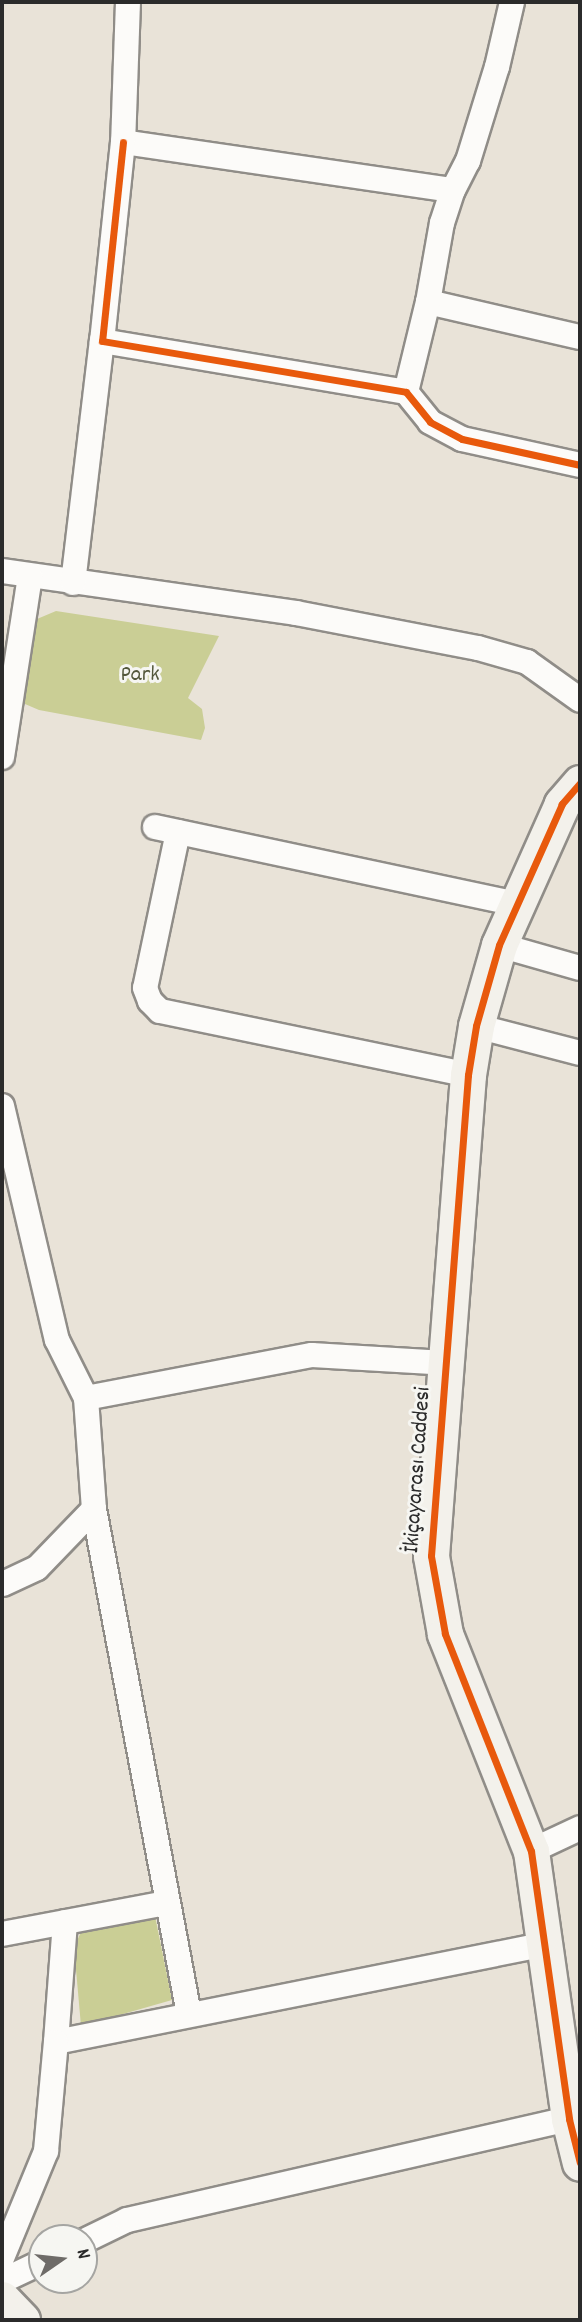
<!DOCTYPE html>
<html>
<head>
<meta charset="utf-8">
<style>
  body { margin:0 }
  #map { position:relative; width:582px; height:2322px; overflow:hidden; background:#e9e3d8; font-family:Dekko,sans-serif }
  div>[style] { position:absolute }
  .green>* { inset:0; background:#cace95 }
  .roads { filter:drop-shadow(2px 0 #908d88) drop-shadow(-2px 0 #908d88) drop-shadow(0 2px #908d88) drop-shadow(0 -2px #908d88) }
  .street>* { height:24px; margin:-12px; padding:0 12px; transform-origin:12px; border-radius:12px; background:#fcfbf9 }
  .secondary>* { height:35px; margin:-17.5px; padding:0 17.5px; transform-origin:17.5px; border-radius:17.5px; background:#f3f1eb }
  .cycleway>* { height:7px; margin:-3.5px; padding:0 3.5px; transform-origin:3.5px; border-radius:3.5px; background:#e8590c }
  span { translate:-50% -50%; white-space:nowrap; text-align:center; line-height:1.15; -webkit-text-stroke:6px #f6f6f2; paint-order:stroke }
  .park-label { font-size:23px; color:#53573b }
  .street-label { font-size:23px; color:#2b2b2b }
  .frame { position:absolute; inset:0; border:4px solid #2b2b2b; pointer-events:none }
  .north { position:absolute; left:28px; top:2224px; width:70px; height:70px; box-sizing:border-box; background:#f6f6f2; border:2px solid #a5a5a2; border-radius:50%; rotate:76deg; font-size:19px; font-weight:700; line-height:28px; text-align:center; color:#2b2b2b }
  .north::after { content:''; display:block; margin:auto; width:24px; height:32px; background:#6e6b68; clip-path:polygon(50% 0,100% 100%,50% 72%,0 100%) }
</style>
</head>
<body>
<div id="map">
  <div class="green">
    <div style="clip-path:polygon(56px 611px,219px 636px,188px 698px,202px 709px,205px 728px,201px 740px,39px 710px,25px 704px,22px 689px,37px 619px)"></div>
    <div style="clip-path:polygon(155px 1916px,172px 2000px,81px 2026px,74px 1947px,82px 1930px)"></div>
  </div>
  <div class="roads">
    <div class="street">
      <div style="left:128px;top:2px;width:140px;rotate:92deg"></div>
      <div style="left:123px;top:142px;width:333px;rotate:8.3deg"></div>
      <div style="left:453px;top:190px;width:33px;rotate:-63deg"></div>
      <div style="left:468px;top:161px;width:98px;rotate:-72.9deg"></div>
      <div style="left:497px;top:67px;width:67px;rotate:-77deg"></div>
      <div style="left:123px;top:142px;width:200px;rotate:96deg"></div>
      <div style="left:102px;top:341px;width:308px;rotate:9.5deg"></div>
      <div style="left:406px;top:392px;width:38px;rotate:51deg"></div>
      <div style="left:430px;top:422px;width:36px;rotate:28deg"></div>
      <div style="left:462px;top:439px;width:121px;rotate:12.4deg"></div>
      <div style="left:428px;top:302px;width:156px;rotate:13deg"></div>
      <div style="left:406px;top:392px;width:93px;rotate:-76.3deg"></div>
      <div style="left:428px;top:302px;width:80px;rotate:-80deg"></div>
      <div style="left:442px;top:223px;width:35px;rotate:-72deg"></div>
      <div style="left:2px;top:571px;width:297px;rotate:8.1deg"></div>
      <div style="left:296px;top:613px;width:185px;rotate:10.9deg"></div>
      <div style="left:478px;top:648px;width:51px;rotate:15.9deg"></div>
      <div style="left:527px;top:662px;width:65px;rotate:35.6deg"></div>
      <div style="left:73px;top:583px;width:244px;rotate:-83.2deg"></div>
      <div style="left:2px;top:757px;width:183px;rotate:-81.2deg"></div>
      <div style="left:155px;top:827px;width:370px;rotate:12deg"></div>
      <div style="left:178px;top:832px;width:159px;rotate:101.9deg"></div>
      <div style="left:145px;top:988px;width:14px;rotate:69deg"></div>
      <div style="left:150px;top:1001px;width:14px;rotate:45deg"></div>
      <div style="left:160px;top:1011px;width:315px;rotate:11.7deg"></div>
      <div style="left:499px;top:945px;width:84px;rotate:15.9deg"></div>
      <div style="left:476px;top:1026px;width:107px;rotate:14.6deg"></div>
      <div style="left:2px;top:1106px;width:240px;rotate:76.8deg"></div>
      <div style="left:57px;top:1340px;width:65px;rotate:63.4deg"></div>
      <div style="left:86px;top:1398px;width:111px;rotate:85.9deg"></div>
      <div style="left:94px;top:1509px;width:82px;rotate:134deg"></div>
      <div style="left:37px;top:1568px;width:38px;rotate:155deg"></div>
      <div style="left:86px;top:1398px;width:230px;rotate:-10.8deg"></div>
      <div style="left:312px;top:1355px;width:133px;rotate:3.4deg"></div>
      <div style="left:94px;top:1509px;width:514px;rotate:79.35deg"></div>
      <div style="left:531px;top:1851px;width:54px;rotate:-25.1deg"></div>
      <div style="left:65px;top:1922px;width:120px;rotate:94.3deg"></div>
      <div style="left:56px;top:2042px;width:500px;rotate:-11.3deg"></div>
      <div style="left:2px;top:1934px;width:167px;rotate:-10.7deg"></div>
      <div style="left:84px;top:2241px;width:48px;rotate:-26deg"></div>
      <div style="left:127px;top:2220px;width:453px;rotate:-12.9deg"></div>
      <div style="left:2px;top:2258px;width:116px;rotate:-67.6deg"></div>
      <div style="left:46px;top:2151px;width:109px;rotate:-84.8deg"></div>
      <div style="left:2px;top:2281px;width:44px;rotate:-25.4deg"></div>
    </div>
    <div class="secondary">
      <div style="left:580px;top:783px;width:28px;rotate:131deg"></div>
      <div style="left:562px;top:804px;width:154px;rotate:114.1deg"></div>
      <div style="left:499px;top:945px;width:84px;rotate:105.9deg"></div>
      <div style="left:476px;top:1026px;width:50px;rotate:99.3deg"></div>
      <div style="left:468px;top:1075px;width:482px;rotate:94.4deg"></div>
      <div style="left:431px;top:1556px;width:79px;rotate:79.8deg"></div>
      <div style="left:445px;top:1634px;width:233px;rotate:68.4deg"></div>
      <div style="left:531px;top:1851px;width:271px;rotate:81.9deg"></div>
      <div style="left:569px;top:2119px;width:45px;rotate:76deg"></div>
      <div style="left:2px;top:2299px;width:29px;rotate:46deg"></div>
    </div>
  </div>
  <div class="cycleway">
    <div style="left:123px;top:142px;width:200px;rotate:96deg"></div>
    <div style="left:102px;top:341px;width:308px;rotate:9.5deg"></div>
    <div style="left:406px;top:392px;width:38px;rotate:51deg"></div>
    <div style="left:430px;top:422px;width:36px;rotate:28deg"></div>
    <div style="left:462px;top:439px;width:121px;rotate:12.4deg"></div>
    <div style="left:580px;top:783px;width:28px;rotate:131deg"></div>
    <div style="left:562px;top:804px;width:154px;rotate:114.1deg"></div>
    <div style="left:499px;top:945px;width:84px;rotate:105.9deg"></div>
    <div style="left:476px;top:1026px;width:50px;rotate:99.3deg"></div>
    <div style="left:468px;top:1075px;width:482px;rotate:94.4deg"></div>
    <div style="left:431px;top:1556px;width:79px;rotate:79.8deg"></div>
    <div style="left:445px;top:1634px;width:233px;rotate:68.4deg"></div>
    <div style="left:531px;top:1851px;width:271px;rotate:81.9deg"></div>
    <div style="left:569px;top:2119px;width:45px;rotate:76deg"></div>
  </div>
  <div class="park-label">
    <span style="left:140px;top:676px">Park</span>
  </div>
  <div class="street-label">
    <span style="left:419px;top:1470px;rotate:-86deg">İkiçayarası Caddesi</span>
  </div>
  <div class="frame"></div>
  <div class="north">N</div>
</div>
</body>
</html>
